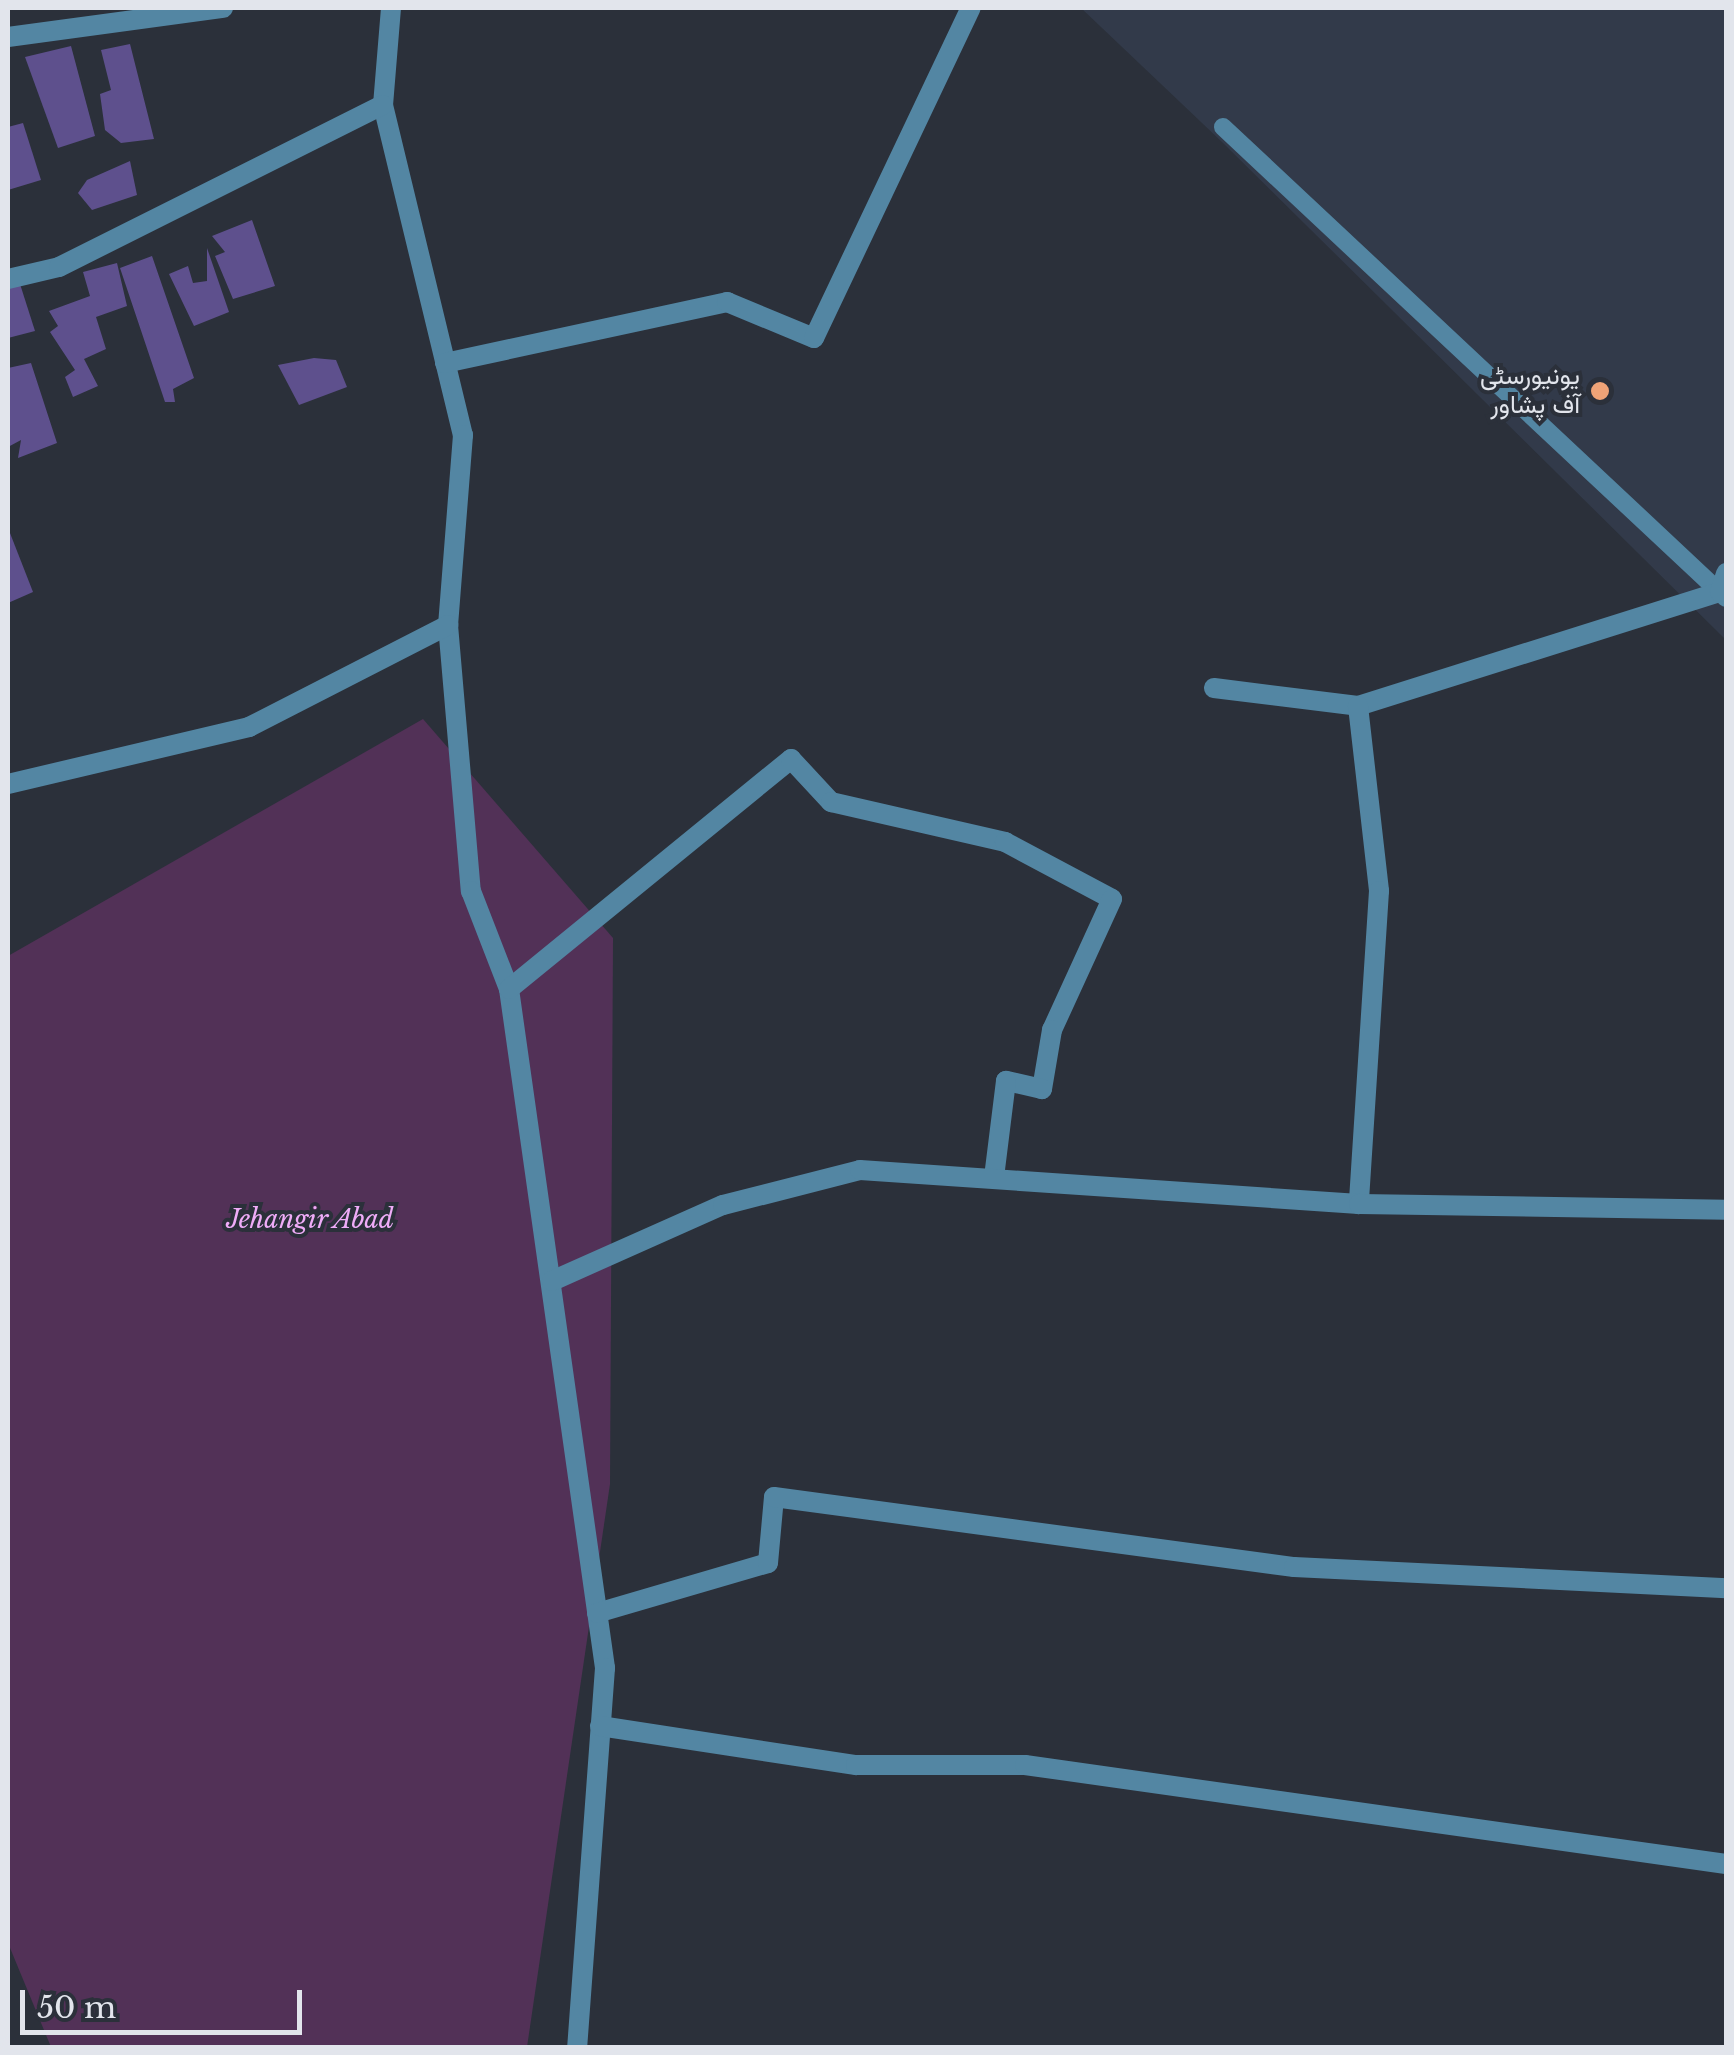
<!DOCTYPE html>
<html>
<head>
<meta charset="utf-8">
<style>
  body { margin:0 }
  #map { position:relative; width:1734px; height:2055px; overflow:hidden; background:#2b303a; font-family:"Libre Baskerville",Vazirmatn,serif }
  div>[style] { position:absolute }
  .built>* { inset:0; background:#323a4a }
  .green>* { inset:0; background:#523157 }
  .building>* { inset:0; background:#5e508d }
  .service>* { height:18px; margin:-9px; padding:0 9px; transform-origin:9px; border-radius:9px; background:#5386a3 }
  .minor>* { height:20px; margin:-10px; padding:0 10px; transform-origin:10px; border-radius:10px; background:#5386a3 }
  .dots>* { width:28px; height:28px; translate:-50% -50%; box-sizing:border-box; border:5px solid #2b303a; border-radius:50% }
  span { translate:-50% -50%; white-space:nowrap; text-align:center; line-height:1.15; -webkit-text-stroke:8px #2b303a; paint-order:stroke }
  .poi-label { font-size:25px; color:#e2e5ec }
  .right { translate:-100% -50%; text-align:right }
  .park-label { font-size:25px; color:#efacf8; font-style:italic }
  .frame { position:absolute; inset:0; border:10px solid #e2e5ec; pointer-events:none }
  .scale { position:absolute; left:20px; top:1990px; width:282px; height:45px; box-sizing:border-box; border:5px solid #e2e5ec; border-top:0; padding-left:12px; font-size:30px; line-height:35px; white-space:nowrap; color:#e2e5ec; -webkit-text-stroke:8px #2b303a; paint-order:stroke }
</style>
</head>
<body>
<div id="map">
  <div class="built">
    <div style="clip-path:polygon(1081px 8px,1726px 8px,1726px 640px,1222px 142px)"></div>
  </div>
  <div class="green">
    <div style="clip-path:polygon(423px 719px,613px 938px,610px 1484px,527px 2047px,51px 2047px,8px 1943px,8px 956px)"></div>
  </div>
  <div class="building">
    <div style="clip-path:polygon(130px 44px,154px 139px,121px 143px,105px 130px,100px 94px,111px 90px,101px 50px)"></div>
    <div style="clip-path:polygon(71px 46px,95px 136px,58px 148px,25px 57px)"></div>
    <div style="clip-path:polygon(23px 123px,41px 180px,8px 190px,8px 127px)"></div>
    <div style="clip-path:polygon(130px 161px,137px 195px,92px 210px,78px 193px,87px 180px)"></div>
    <div style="clip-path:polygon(252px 220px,275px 286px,233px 299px,215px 256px,225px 252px,212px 236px)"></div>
    <div style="clip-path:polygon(207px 248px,229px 312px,194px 326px,169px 274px,188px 266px,193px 283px,207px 281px)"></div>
    <div style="clip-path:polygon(152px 256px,194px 378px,173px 389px,175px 402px,165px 402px,120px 268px)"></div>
    <div style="clip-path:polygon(117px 263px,127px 306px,96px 317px,106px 349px,84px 359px,98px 386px,73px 397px,65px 377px,75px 370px,50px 332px,58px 326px,49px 311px,90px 296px,83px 272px)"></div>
    <div style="clip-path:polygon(20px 284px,35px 331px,8px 338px,8px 287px)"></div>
    <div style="clip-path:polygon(314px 358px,336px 360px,347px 387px,299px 405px,278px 365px)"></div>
    <div style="clip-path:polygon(31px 363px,57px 443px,18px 458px,21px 440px,8px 447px,8px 368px)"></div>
    <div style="clip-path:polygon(8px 528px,33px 592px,8px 603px)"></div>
  </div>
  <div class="service">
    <div style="left:1223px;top:127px;width:689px;rotate:43.12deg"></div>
  </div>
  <div class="minor">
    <div style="left:391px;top:8px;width:97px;rotate:94.7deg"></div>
    <div style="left:383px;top:105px;width:340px;rotate:76.4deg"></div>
    <div style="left:463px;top:435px;width:191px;rotate:94.5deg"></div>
    <div style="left:448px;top:625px;width:267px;rotate:85.1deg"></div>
    <div style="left:471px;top:891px;width:105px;rotate:68.8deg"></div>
    <div style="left:509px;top:989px;width:686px;rotate:81.95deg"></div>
    <div style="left:605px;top:1668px;width:381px;rotate:94.2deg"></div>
    <div style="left:8px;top:37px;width:217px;rotate:-7.7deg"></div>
    <div style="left:8px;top:279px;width:52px;rotate:-13.2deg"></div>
    <div style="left:59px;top:267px;width:362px;rotate:-26.6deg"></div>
    <div style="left:445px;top:363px;width:289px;rotate:-12.2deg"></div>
    <div style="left:727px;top:302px;width:94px;rotate:22.5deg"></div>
    <div style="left:814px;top:338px;width:365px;rotate:-64.6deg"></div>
    <div style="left:1214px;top:688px;width:145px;rotate:7.1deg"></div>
    <div style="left:1358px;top:706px;width:380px;rotate:-17.5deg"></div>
    <div style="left:1720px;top:592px;width:20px;rotate:-72deg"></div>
    <div style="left:1358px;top:706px;width:186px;rotate:83.5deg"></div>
    <div style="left:1379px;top:891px;width:314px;rotate:93.7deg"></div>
    <div style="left:8px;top:784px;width:248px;rotate:-13.3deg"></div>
    <div style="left:249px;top:727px;width:224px;rotate:-27.1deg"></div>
    <div style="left:509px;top:989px;width:364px;rotate:-39.2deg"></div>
    <div style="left:791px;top:759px;width:59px;rotate:47.1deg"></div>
    <div style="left:831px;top:802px;width:179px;rotate:12.9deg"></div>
    <div style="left:1005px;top:842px;width:121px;rotate:28deg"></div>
    <div style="left:1112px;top:899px;width:144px;rotate:114.6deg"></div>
    <div style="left:1052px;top:1030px;width:60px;rotate:99.6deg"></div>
    <div style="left:1042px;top:1089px;width:37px;rotate:-167deg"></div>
    <div style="left:1006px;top:1081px;width:97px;rotate:97.1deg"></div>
    <div style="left:552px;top:1281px;width:187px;rotate:-24deg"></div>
    <div style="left:723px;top:1205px;width:141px;rotate:-14.3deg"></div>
    <div style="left:860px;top:1170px;width:500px;rotate:3.9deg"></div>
    <div style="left:1359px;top:1204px;width:367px;rotate:0.9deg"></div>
    <div style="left:597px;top:1613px;width:178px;rotate:-16.3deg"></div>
    <div style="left:768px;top:1563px;width:66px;rotate:-84.8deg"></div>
    <div style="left:774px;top:1497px;width:525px;rotate:7.67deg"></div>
    <div style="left:1294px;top:1567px;width:433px;rotate:2.8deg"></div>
    <div style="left:600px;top:1726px;width:259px;rotate:8.7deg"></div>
    <div style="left:856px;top:1765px;width:169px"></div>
    <div style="left:1025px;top:1765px;width:708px;rotate:8.04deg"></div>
  </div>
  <div class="dots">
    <div style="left:1600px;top:391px;background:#efa377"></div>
  </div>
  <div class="poi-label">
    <span class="right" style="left:1580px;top:391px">یونیورسٹی<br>آف پشاور</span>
  </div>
  <div class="park-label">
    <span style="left:310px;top:1220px">Jehangir Abad</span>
  </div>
  <div class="frame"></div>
  <div class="scale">50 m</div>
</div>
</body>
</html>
